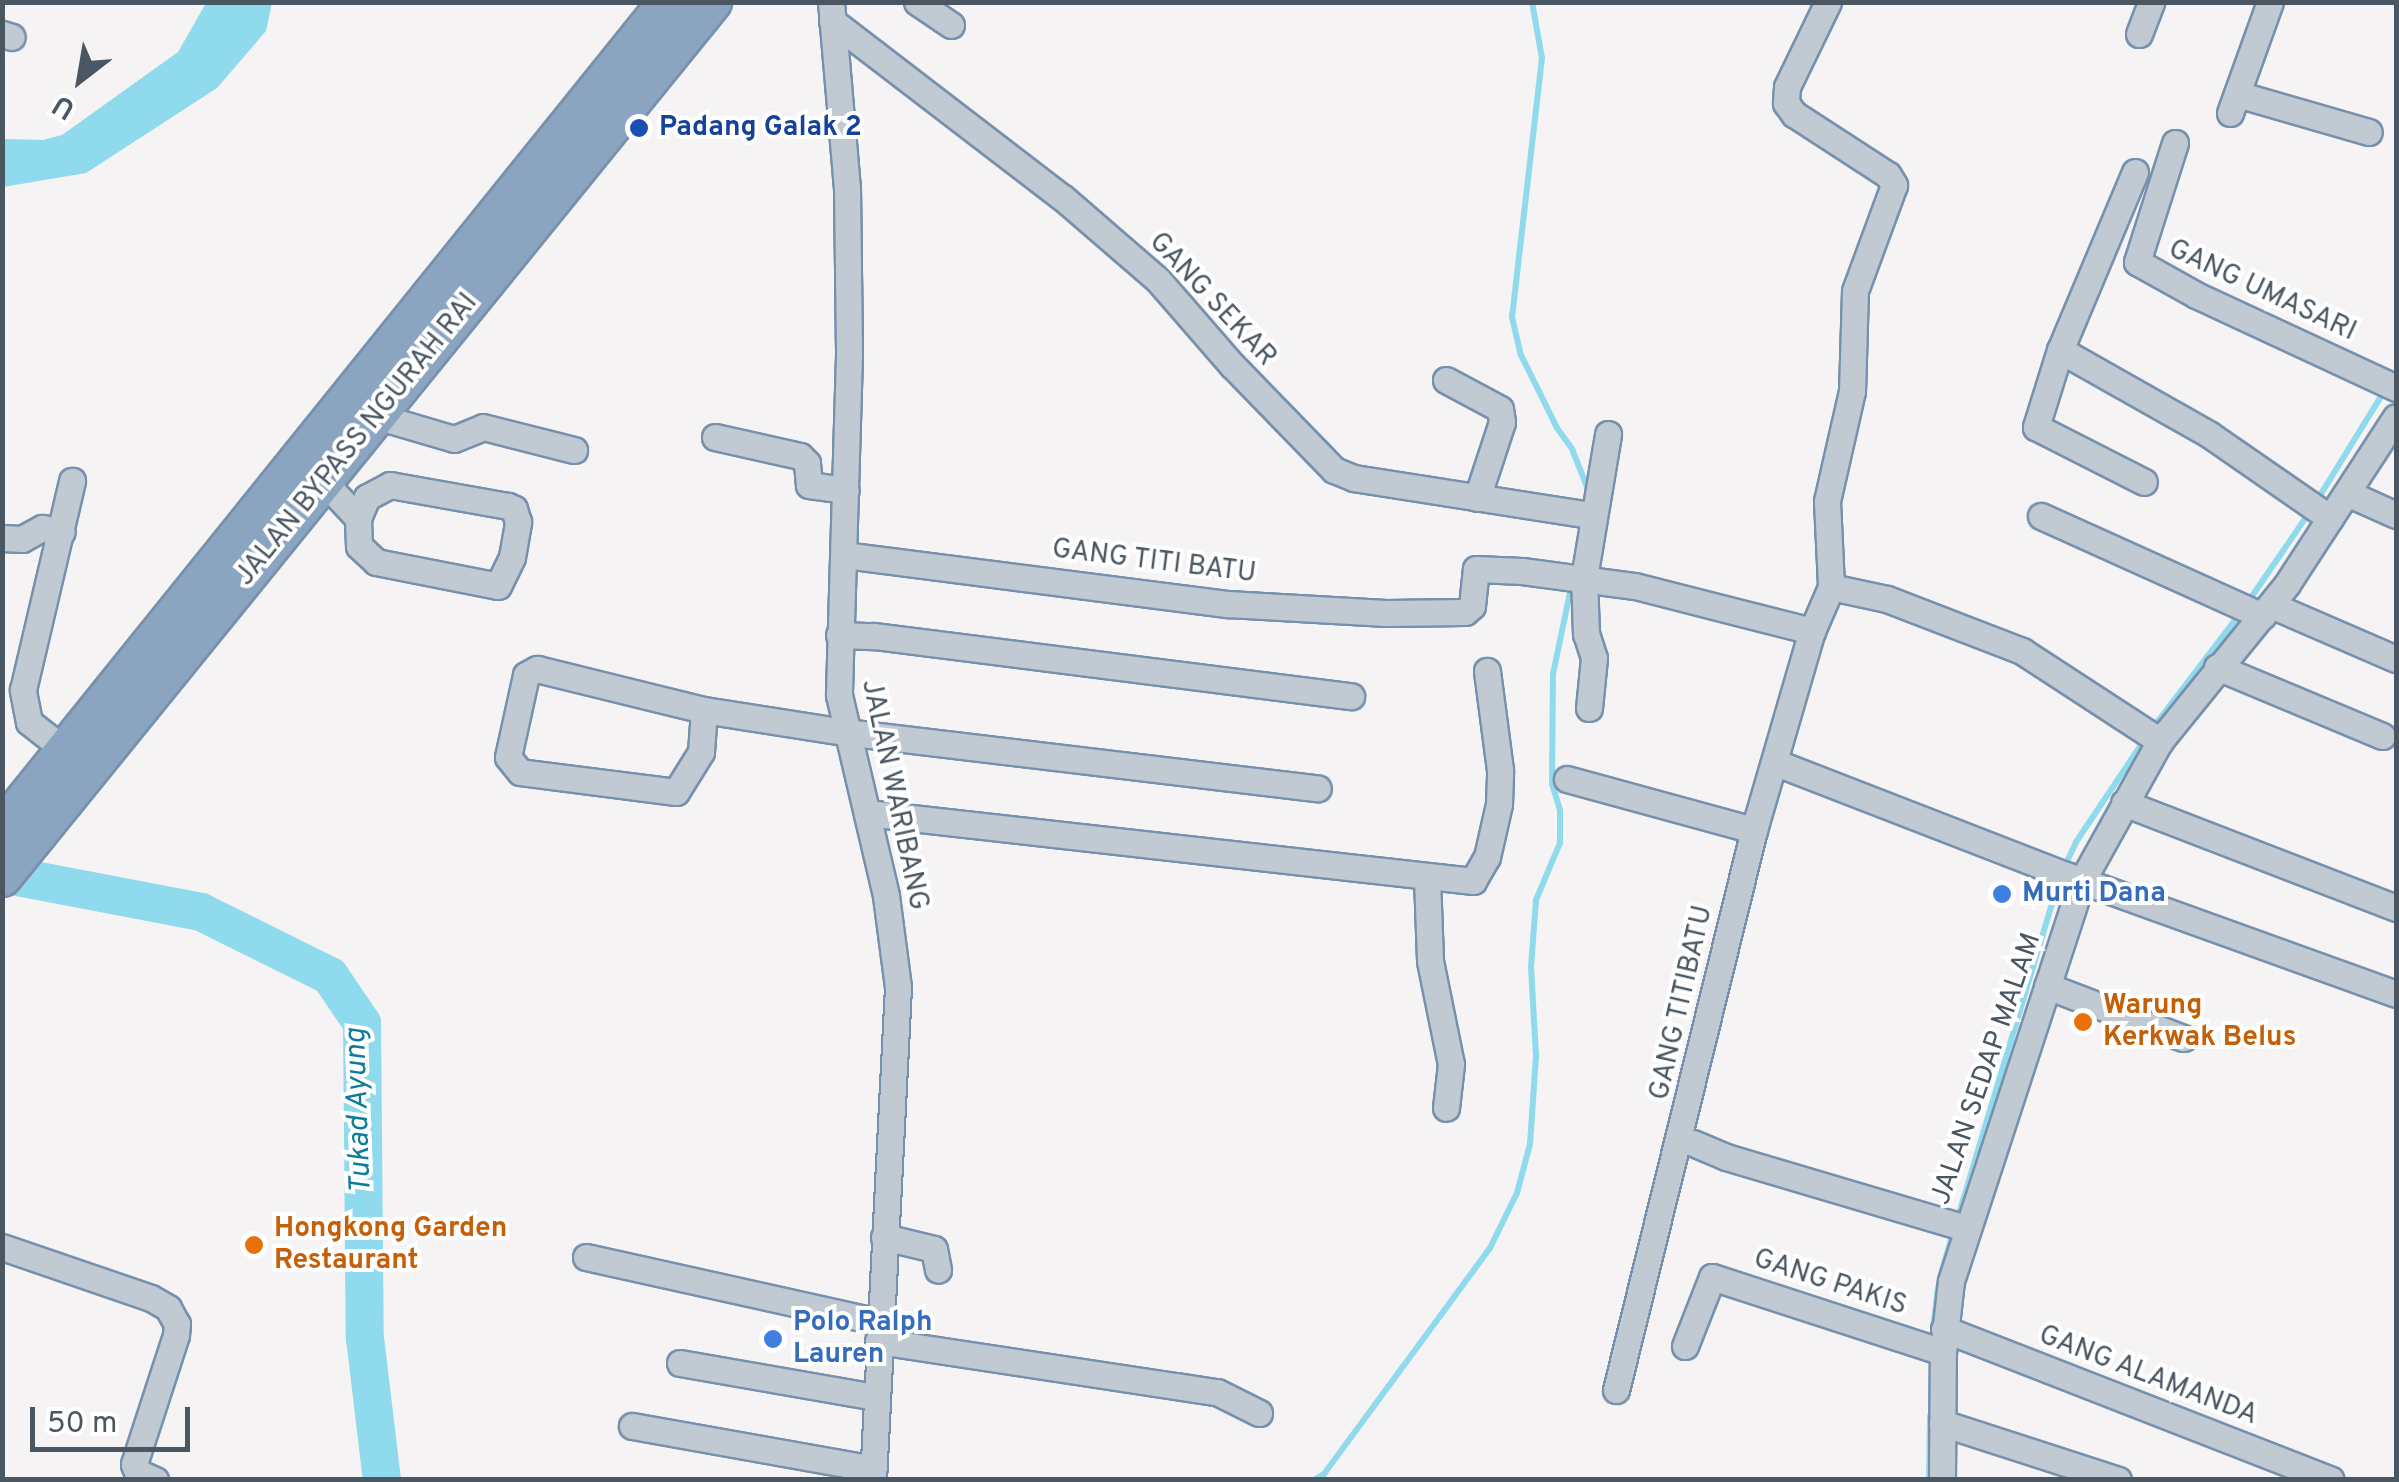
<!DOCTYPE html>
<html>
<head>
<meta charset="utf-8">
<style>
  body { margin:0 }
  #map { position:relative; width:2399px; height:1482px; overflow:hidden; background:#f5f3f3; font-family:Overpass,sans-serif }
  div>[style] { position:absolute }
  .water>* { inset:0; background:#90daee }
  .stream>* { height:6px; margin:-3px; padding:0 3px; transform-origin:3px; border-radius:3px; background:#90daee }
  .river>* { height:38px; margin:-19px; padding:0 19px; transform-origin:19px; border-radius:19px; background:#90daee }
  .roads { filter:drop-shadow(2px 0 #7690ad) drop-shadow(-2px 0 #7690ad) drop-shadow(0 2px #7690ad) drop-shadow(0 -2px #7690ad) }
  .minor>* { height:25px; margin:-12.5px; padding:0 12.5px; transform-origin:12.5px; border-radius:12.5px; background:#c1cad2 }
  .highway>* { height:38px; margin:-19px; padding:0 19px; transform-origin:19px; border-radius:19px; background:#8ba5c1 }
  .dots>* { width:28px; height:28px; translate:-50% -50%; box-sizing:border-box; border:5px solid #fff; border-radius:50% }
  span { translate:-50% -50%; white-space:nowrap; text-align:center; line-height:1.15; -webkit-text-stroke:8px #fff; paint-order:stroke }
  .transit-label { font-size:28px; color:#164399; font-weight:700 }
  .left { translate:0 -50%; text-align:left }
  .street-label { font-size:28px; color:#4a5661 }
  .shop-label { font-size:28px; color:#366cbe; font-weight:700 }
  .food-label { font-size:28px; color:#c56008; font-weight:700 }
  .water-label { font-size:30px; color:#0c7c9b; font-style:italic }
  .frame { position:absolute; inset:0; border:5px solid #4a5661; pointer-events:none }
  .north { position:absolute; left:30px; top:30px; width:100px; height:100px; -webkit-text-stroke:8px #fff; paint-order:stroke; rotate:211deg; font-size:28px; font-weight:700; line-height:40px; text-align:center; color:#4a5661 }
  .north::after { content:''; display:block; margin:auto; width:35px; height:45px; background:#4a5661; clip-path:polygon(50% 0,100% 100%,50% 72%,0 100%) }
  .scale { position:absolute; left:30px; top:1407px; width:160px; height:45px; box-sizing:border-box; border:5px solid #4a5661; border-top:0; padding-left:12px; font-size:30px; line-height:35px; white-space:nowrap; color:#4a5661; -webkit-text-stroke:8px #fff; paint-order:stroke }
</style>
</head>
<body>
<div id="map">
  <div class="water">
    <div style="clip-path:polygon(206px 3px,272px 3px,266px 31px,217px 88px,86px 173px,3px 187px,3px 139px,43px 140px,62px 135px,178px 52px)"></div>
  </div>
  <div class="stream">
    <div style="left:1532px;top:2px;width:57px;rotate:79.9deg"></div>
    <div style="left:1542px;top:58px;width:261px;rotate:96.6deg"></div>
    <div style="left:1512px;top:317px;width:39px;rotate:77deg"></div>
    <div style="left:1521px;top:355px;width:81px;rotate:63.7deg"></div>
    <div style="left:1557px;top:428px;width:26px;rotate:54deg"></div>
    <div style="left:1572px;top:449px;width:41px;rotate:68.5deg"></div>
    <div style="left:2316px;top:502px;width:132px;rotate:-58.4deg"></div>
    <div style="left:2248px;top:602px;width:108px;rotate:-55.6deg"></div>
    <div style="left:2152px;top:729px;width:147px;rotate:-52.7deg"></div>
    <div style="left:2064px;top:868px;width:29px;rotate:-65deg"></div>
    <div style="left:2076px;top:842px;width:124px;rotate:-56.2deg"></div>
    <div style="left:1958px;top:1217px;width:352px;rotate:-73.3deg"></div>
    <div style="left:1941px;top:1274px;width:47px;rotate:-73.9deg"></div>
    <div style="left:1933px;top:1329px;width:42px;rotate:-83.2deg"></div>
    <div style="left:1314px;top:1480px;width:12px;rotate:-31deg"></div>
    <div style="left:1324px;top:1474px;width:280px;rotate:-53.7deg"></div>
    <div style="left:1490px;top:1248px;width:61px;rotate:-63.9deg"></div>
    <div style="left:1517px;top:1193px;width:51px;rotate:-75.1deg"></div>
    <div style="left:1530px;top:1144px;width:88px;rotate:-86.1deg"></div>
    <div style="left:1536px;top:1056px;width:89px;rotate:-93.2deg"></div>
    <div style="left:1531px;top:967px;width:67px;rotate:-85.7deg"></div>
    <div style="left:1536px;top:900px;width:62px;rotate:-67.2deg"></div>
    <div style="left:1560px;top:843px;width:33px;rotate:-90deg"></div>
    <div style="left:1560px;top:810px;width:27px;rotate:-107deg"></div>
    <div style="left:1552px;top:784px;width:110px;rotate:-89.5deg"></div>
    <div style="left:1553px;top:674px;width:93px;rotate:-78.2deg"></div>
    <div style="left:1929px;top:1480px;width:64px;rotate:-89.1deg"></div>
  </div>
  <div class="river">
    <div style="left:2px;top:874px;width:203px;rotate:10.8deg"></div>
    <div style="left:201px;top:912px;width:144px;rotate:26.4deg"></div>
    <div style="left:330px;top:976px;width:57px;rotate:55.8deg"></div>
    <div style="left:362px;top:1023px;width:315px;rotate:89.5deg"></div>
    <div style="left:365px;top:1338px;width:143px;rotate:83.2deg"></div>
  </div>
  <div class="roads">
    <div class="minor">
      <div style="left:831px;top:2px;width:186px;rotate:85.1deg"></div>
      <div style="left:847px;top:187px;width:168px;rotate:89.3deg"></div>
      <div style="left:849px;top:355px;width:340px;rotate:91.7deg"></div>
      <div style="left:839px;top:695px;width:206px;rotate:76.8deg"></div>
      <div style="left:886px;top:896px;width:92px;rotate:82.5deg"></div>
      <div style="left:898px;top:987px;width:494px;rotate:92.9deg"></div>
      <div style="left:917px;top:2px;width:41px;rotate:34.1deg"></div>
      <div style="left:1828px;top:2px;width:94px;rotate:115.8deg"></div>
      <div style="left:1787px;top:87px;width:16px;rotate:94deg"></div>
      <div style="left:1786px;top:103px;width:14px;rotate:54deg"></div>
      <div style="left:1794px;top:114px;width:112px;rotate:33deg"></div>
      <div style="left:1888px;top:175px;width:12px;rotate:59deg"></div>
      <div style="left:1894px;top:185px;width:113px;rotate:110.2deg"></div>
      <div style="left:1855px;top:291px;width:100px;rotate:91.7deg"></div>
      <div style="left:1852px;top:391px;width:113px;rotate:102.8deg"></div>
      <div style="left:1827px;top:501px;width:86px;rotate:87.3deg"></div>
      <div style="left:832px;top:21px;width:291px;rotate:37.5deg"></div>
      <div style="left:1063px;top:198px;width:125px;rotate:40.8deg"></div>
      <div style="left:1158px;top:280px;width:113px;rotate:49deg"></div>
      <div style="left:1232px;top:365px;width:146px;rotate:45.8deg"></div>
      <div style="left:1334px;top:470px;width:22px;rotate:22deg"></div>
      <div style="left:1354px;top:478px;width:240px;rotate:8.9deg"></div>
      <div style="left:2px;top:34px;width:10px;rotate:17deg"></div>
      <div style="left:2139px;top:34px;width:34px;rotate:-69deg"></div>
      <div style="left:2237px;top:94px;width:137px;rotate:16.1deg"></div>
      <div style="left:2230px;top:113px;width:118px;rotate:-70.2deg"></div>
      <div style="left:2175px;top:143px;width:125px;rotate:107.7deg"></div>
      <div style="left:2137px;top:262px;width:68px;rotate:29.2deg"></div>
      <div style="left:2196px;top:295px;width:221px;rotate:24.9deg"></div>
      <div style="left:2135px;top:172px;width:193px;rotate:112.8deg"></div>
      <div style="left:2060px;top:350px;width:81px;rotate:107.3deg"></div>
      <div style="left:2036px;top:427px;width:121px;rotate:27deg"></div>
      <div style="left:2060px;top:350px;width:172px;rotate:29.5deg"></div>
      <div style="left:2210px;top:435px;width:146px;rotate:34.7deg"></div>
      <div style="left:1446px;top:380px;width:61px;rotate:28.2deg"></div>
      <div style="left:1500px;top:409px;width:13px;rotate:81deg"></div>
      <div style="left:1502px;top:422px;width:80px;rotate:108.2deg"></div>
      <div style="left:376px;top:416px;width:81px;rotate:16.4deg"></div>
      <div style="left:454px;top:439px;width:31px;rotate:-22deg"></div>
      <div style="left:483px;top:427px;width:94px;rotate:14.2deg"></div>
      <div style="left:715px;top:437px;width:87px;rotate:12.6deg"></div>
      <div style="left:800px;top:456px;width:10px;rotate:45deg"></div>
      <div style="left:807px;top:463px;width:22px;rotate:85deg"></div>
      <div style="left:809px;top:485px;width:37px;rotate:8deg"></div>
      <div style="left:324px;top:482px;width:50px;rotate:46.6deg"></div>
      <div style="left:358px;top:518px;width:28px;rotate:88deg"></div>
      <div style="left:359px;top:546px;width:23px;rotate:43deg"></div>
      <div style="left:376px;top:562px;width:124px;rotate:11.1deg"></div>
      <div style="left:498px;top:586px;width:32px;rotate:-64deg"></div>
      <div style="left:512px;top:557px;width:36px;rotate:-80deg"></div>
      <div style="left:518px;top:522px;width:14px;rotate:-107deg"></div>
      <div style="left:514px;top:509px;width:7px;rotate:-153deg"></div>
      <div style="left:508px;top:506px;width:120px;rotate:-169.9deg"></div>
      <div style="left:390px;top:485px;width:26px;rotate:152deg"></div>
      <div style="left:367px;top:497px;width:23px;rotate:113deg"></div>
      <div style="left:2347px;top:493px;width:54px;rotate:24.2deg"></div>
      <div style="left:2041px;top:516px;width:243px;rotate:24.3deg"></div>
      <div style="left:2px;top:538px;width:20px;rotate:3deg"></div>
      <div style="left:22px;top:539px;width:23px;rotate:-29deg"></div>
      <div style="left:42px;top:528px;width:20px;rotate:11deg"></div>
      <div style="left:844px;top:555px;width:387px;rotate:7.3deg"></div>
      <div style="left:1228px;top:604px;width:158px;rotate:3.3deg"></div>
      <div style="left:1386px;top:613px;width:79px;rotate:-0.7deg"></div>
      <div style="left:1465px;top:612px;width:9px;rotate:-41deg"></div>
      <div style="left:1472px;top:606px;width:37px;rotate:-84deg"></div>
      <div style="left:1476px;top:569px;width:46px;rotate:2.5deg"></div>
      <div style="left:1522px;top:571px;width:114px;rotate:7.6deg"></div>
      <div style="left:1635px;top:586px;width:183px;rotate:14.3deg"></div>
      <div style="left:1831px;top:587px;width:57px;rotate:12.1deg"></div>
      <div style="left:1887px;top:599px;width:145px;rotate:21.1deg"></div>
      <div style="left:2022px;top:651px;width:165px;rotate:33.1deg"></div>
      <div style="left:2271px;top:605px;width:136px;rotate:23.4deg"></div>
      <div style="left:839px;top:635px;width:35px;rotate:2deg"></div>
      <div style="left:874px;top:636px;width:481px;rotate:7.2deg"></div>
      <div style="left:2217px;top:667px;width:179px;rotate:22.7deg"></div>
      <div style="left:1589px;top:708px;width:50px;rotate:-84.3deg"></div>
      <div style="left:1594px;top:658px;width:25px;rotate:-108deg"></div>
      <div style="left:1586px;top:634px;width:56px;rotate:-92deg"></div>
      <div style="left:1584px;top:578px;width:146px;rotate:-80.5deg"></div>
      <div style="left:704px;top:710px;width:42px;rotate:94.1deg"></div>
      <div style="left:701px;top:752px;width:47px;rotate:122deg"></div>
      <div style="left:676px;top:792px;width:157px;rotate:-172.7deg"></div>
      <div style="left:520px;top:772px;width:19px;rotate:-129deg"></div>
      <div style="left:508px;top:757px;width:84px;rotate:-77.6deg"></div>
      <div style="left:526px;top:675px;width:13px;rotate:-29deg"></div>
      <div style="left:537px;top:669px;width:172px;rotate:13.8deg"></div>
      <div style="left:704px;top:710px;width:143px;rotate:8.9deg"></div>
      <div style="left:845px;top:732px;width:476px;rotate:6.8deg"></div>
      <div style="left:66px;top:751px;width:47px;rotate:-141.9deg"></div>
      <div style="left:29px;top:722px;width:33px;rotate:-101deg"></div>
      <div style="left:23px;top:690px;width:215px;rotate:-76.8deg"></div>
      <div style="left:1787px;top:767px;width:299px;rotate:21.2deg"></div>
      <div style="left:2066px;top:875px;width:351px;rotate:19.8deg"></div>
      <div style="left:1567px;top:779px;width:194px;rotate:15.3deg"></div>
      <div style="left:2124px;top:803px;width:292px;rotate:21.1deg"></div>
      <div style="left:867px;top:813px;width:610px;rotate:6.4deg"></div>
      <div style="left:1473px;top:881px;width:28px;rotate:-60deg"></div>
      <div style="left:1487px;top:857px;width:54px;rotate:-77.2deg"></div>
      <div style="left:1499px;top:804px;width:34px;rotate:-88deg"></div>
      <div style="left:1500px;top:770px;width:100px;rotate:-97.5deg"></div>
      <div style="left:1427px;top:878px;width:83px;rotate:87.9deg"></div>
      <div style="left:1430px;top:961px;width:105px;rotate:78.5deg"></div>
      <div style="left:1451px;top:1064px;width:44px;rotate:96.5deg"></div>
      <div style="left:2047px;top:986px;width:146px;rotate:20.9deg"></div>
      <div style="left:1693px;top:1143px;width:36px;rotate:23deg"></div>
      <div style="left:1726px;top:1157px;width:250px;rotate:16.5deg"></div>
      <div style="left:884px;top:1237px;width:51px;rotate:13.5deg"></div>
      <div style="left:934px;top:1249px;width:21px;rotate:79deg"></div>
      <div style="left:2px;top:1247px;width:157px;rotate:18.9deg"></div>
      <div style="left:151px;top:1298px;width:20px;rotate:30deg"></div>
      <div style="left:168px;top:1308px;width:18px;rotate:61deg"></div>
      <div style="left:177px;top:1324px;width:11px;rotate:95deg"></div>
      <div style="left:176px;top:1335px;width:136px;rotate:108deg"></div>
      <div style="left:134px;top:1464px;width:9px;rotate:69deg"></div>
      <div style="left:137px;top:1472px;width:20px;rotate:24deg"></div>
      <div style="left:586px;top:1257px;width:301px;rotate:12.5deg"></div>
      <div style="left:1944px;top:1329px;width:415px;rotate:21.3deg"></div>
      <div style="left:878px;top:1341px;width:343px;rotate:8.6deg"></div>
      <div style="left:1217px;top:1392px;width:47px;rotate:26.6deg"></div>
      <div style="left:1685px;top:1346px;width:74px;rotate:-68.6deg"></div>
      <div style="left:1712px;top:1277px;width:243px;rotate:18deg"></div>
      <div style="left:680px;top:1363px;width:198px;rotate:9.9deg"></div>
      <div style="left:1616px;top:1390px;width:577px;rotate:-76.16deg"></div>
      <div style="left:1754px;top:830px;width:207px;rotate:-73.8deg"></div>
      <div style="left:1812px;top:631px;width:48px;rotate:-66.6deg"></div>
      <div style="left:1942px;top:1423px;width:185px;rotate:17.9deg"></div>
      <div style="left:632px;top:1426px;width:245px;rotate:10.1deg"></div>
      <div style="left:1942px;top:1480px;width:128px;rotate:-89.6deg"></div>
      <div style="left:1943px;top:1352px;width:71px;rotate:-83.6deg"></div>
      <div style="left:1951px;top:1281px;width:421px;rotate:-71.9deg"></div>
      <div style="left:2082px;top:881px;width:160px;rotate:-60.9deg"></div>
      <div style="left:2160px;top:741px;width:202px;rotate:-51deg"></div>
      <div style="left:2287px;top:584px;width:199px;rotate:-56.9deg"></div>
    </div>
    <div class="highway">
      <div style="left:2px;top:829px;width:1062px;rotate:-51.15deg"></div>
      <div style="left:2px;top:877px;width:1127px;rotate:-50.94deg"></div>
    </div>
  </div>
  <div class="dots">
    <div style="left:639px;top:128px;background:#1a4fb4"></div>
    <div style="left:2002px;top:894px;background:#3f7fe0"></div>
    <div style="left:2083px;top:1022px;background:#e8710a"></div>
    <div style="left:254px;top:1245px;background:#e8710a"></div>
    <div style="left:773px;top:1339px;background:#3f7fe0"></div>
  </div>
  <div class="transit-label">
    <span class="left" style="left:659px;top:128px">Padang Galak 2</span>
  </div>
  <div class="street-label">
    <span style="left:2262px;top:291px;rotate:25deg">GANG UMASARI</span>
    <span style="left:1212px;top:300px;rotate:47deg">GANG SEKAR</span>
    <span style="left:357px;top:440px;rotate:-51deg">JALAN BYPASS NGURAH RAI</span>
    <span style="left:1154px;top:562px;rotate:7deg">GANG TITI BATU</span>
    <span style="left:894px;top:795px;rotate:78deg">JALAN WARIBANG</span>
    <span style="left:1682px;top:1003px;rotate:-77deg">GANG TITIBATU</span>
    <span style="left:1987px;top:1069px;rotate:-71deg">JALAN SEDAP MALAM</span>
    <span style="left:1830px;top:1283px;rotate:18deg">GANG PAKIS</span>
    <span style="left:2148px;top:1376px;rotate:21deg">GANG ALAMANDA</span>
  </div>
  <div class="shop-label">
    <span class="left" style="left:2022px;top:894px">Murti Dana</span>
    <span class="left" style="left:793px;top:1339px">Polo Ralph<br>Lauren</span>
  </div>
  <div class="food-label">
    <span class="left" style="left:2103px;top:1022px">Warung<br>Kerkwak Belus</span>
    <span class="left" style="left:274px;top:1245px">Hongkong Garden<br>Restaurant</span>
  </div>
  <div class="water-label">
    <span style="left:360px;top:1111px;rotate:-92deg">Tukad Ayung</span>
  </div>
  <div class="frame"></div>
  <div class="north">U</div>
  <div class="scale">50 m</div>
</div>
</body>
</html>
